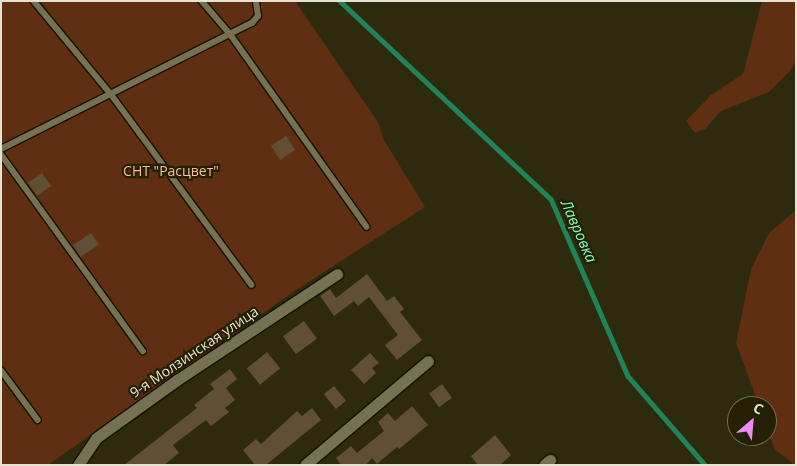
<!DOCTYPE html>
<html>
<head>
<meta charset="utf-8">
<style>
  body { margin:0 }
  #map { position:relative; width:797px; height:466px; overflow:hidden; background:#2d2a0d; font-family:"Open Sans",sans-serif }
  div>[style] { position:absolute }
  .green>* { inset:0; background:#602e11 }
  .stream>* { height:4.5px; margin:-2.25px; padding:0 2.25px; transform-origin:2.25px; border-radius:2.25px; background:#218359 }
  .building>* { inset:0; background:#614f35; transform-origin:0 0 }
  .roads { filter:drop-shadow(1px 0 #151200) drop-shadow(-1px 0 #151200) drop-shadow(0 1px #151200) drop-shadow(0 -1px #151200) }
  .service>* { height:5.5px; margin:-2.75px; padding:0 2.75px; transform-origin:2.75px; border-radius:2.75px; background:#747253 }
  .minor>* { height:11px; margin:-5.5px; padding:0 5.5px; transform-origin:5.5px; border-radius:5.5px; background:#747253 }
  span { translate:-50% -50%; white-space:nowrap; text-align:center; line-height:1.15; -webkit-text-stroke:4.5px #232003; paint-order:stroke }
  .park-label { font-size:14px; color:#f9bb9b }
  .street-label { font-size:14px; color:#e5e4d3 }
  .water-label { font-size:15px; color:#81fbbd; font-style:italic }
  .frame { position:absolute; inset:0; border:2px solid #e5e4d3; pointer-events:none }
  .north { position:absolute; left:727px; top:396px; width:50px; height:50px; box-sizing:border-box; background:#232003; border:1px solid #716e56; border-radius:50%; rotate:27deg; font-size:14px; font-weight:700; line-height:20px; text-align:center; color:#e5e4d3 }
  .north::after { content:''; display:block; margin:auto; width:18px; height:22px; background:#ef8bf7; clip-path:polygon(50% 0,100% 100%,50% 72%,0 100%) }
</style>
</head>
<body>
<div id="map">
  <div class="green">
    <div style="clip-path:polygon(1px 1px,295px 1px,378px 122px,384px 140px,425px 207px,293px 292px,48px 465px,1px 465px)"></div>
    <div style="clip-path:polygon(762px 1px,796px 1px,796px 60px,790px 71px,769px 92px,721px 111px,705px 129px,695px 133px,686px 121px,711px 95px,743px 74px)"></div>
    <div style="clip-path:polygon(796px 210px,796px 465px,795px 465px,775px 450px,767px 429px,767px 406px,759px 406px,736px 343px,751px 269px,769px 233px)"></div>
  </div>
  <div class="stream">
    <div style="left:340px;top:1px;width:289px;rotate:43.2deg"></div>
    <div style="left:551px;top:199px;width:193px;rotate:66.5deg"></div>
    <div style="left:628px;top:376px;width:118px;rotate:49.1deg"></div>
  </div>
  <div class="building">
    <div style="left:286px;top:136px;width:17px;height:18px;rotate:57deg"></div>
    <div style="left:42px;top:173px;width:16px;height:17px;rotate:55deg"></div>
    <div style="left:91px;top:233px;width:14px;height:22px;rotate:56deg"></div>
    <div style="clip-path:polygon(367px 274px,387px 301px,394px 296px,404px 309px,400px 312px,422px 340px,397px 360px,385px 345px,398px 335px,369px 297px,358px 306px,354px 301px,334px 316px,320px 296px,330px 289px,336px 298px)"></div>
    <div style="left:304px;top:321px;width:22px;height:26px;rotate:54deg"></div>
    <div style="left:267px;top:352px;width:21px;height:26px;rotate:51deg"></div>
    <div style="clip-path:polygon(370px 353px,379px 363px,372px 368px,376px 373px,364px 384px,351px 370px)"></div>
    <div style="clip-path:polygon(230px 369px,237px 379px,226px 388px,235px 400px,225px 408px,229px 412px,211px 426px,206px 420px,173px 445px,179px 453px,164px 465px,124px 465px,197px 408px,194px 405px,214px 389px,210px 384px)"></div>
    <div style="left:442px;top:384px;width:17px;height:16px;rotate:54deg"></div>
    <div style="left:334px;top:386px;width:19px;height:13px;rotate:51deg"></div>
    <div style="clip-path:polygon(412px 406px,428px 425px,399px 449px,397px 447px,377px 464px,372px 458px,366px 465px,341px 465px,336px 458px,351px 446px,357px 453px,384px 431px,378px 422px,388px 413px,395px 421px)"></div>
    <div style="clip-path:polygon(312px 408px,321px 420px,266px 465px,255px 465px,243px 450px,256px 439px,261px 444px,297px 411px,302px 416px)"></div>
    <div style="clip-path:polygon(495px 435px,511px 455px,500px 465px,478px 465px,471px 456px)"></div>
  </div>
  <div class="roads">
    <div class="service">
      <div style="left:34px;top:1px;width:121px;rotate:50.4deg"></div>
      <div style="left:111px;top:94px;width:237px;rotate:53.6deg"></div>
      <div style="left:202px;top:1px;width:45px;rotate:49.5deg"></div>
      <div style="left:231px;top:35px;width:235px;rotate:54.7deg"></div>
      <div style="left:1px;top:149px;width:281px;rotate:-26.7deg"></div>
      <div style="left:252px;top:23px;width:9px;rotate:-49deg"></div>
      <div style="left:258px;top:16px;width:15px;rotate:-98deg"></div>
      <div style="left:1px;top:154px;width:243px;rotate:54.2deg"></div>
      <div style="left:1px;top:370px;width:62px;rotate:53.5deg"></div>
    </div>
    <div class="minor">
      <div style="left:78px;top:465px;width:32px;rotate:-56deg"></div>
      <div style="left:96px;top:438px;width:100px;rotate:-35.6deg"></div>
      <div style="left:177px;top:380px;width:192px;rotate:-33.5deg"></div>
      <div style="left:305px;top:465px;width:161px;rotate:-40.2deg"></div>
      <div style="left:544px;top:465px;width:8px;rotate:-40deg"></div>
    </div>
  </div>
  <div class="park-label">
    <span style="left:171px;top:171px">СНТ "Расцвет"</span>
  </div>
  <div class="street-label">
    <span style="left:194px;top:352px;rotate:-34deg">9-я Молзинская улица</span>
  </div>
  <div class="water-label">
    <span style="left:579px;top:231px;rotate:66deg">Лавровка</span>
  </div>
  <div class="frame"></div>
  <div class="north">С</div>
</div>
</body>
</html>
